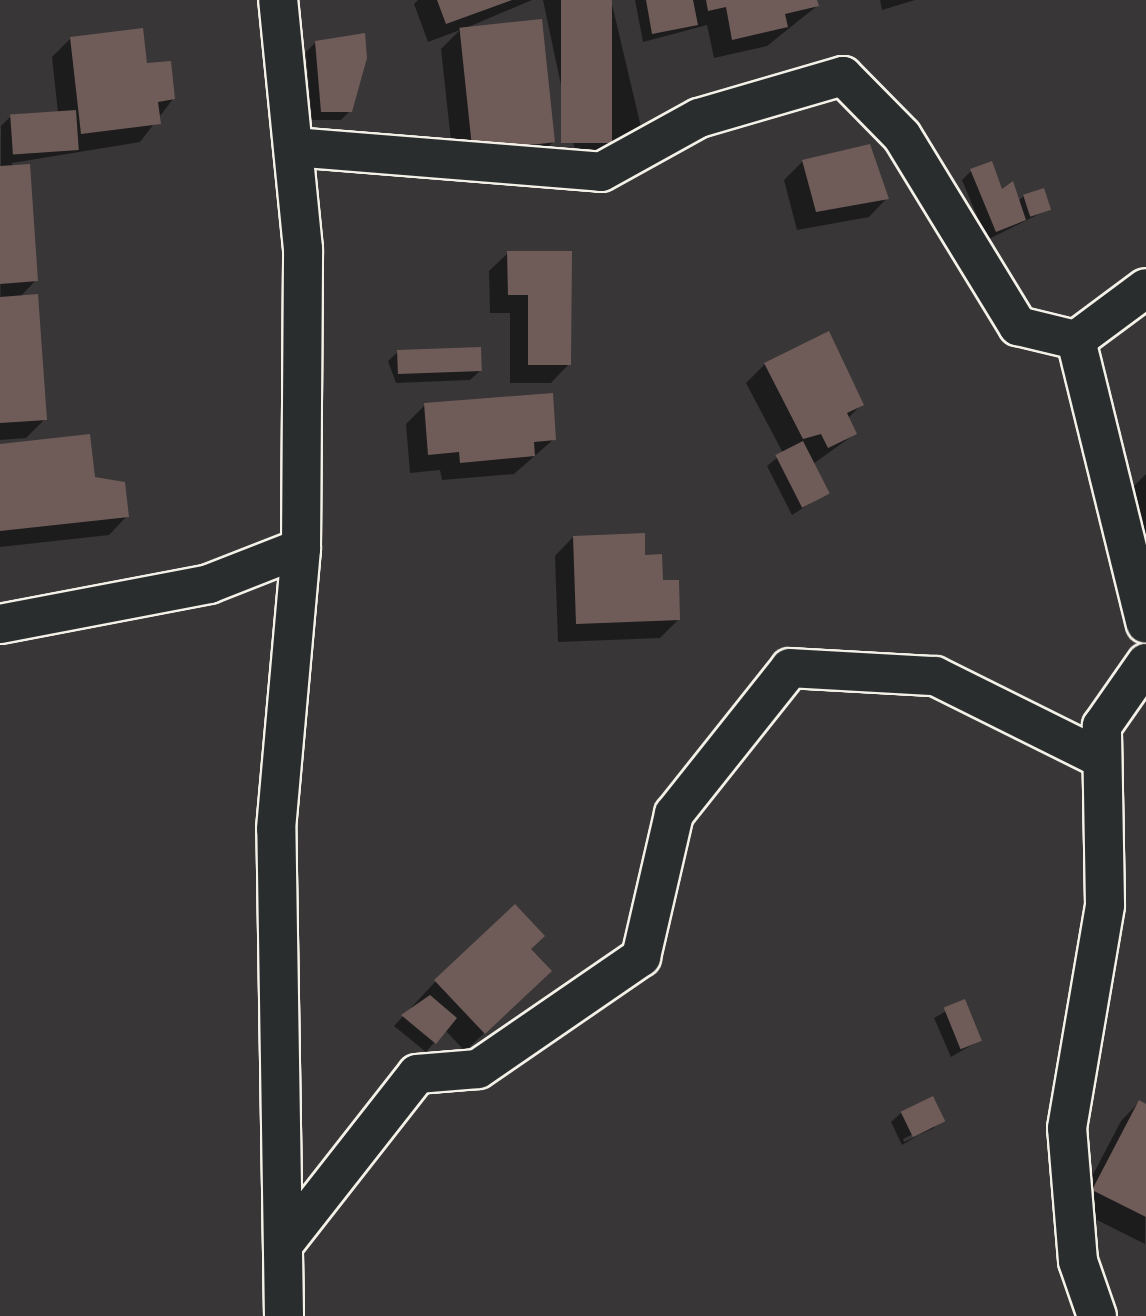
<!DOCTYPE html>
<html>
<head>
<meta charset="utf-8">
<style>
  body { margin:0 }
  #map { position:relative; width:1146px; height:1316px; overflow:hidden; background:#383637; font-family:"Shantell Sans",sans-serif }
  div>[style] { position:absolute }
  .shadow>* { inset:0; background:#0007 }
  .building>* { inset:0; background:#6f5c59; transform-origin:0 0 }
  .roads { filter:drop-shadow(2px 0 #f4f1e8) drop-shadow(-2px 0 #f4f1e8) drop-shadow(0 2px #f4f1e8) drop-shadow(0 -2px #f4f1e8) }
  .street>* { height:38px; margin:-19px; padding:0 19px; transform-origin:19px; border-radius:19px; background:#2a2d2e }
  span { translate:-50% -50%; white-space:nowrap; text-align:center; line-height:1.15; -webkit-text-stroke:5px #2a2d2e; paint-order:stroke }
</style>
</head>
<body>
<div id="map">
  <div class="shadow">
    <div style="clip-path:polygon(418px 0,532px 0,466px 28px,554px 141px,535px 160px,454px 169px,441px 49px,460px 30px,428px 42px,414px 4px)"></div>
    <div style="clip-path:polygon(543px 0,611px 0,641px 127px,622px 145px,576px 156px)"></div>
    <div style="clip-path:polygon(635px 0,815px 0,817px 6px,767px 46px,714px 58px,707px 25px,643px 42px)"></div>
    <div style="clip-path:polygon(880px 0,915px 0,882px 10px)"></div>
    <div style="clip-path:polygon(71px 38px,146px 65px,173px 99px,140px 142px,12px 163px,36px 280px,20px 297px,45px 419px,26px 438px,0 440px,1px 126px,10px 117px,58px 113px,52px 57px)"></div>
    <div style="clip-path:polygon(315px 43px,350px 111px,341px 120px,312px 120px,306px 52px)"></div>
    <div style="clip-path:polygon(803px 161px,887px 198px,869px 217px,797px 230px,784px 180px)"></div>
    <div style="clip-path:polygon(971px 171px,1018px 201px,1024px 196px,1049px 209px,987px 240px,962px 180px)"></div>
    <div style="clip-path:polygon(508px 253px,569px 364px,551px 383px,510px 383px,510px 313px,490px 313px,489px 271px)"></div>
    <div style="clip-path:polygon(479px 349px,480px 371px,470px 380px,396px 383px,388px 361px,398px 352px)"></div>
    <div style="clip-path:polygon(765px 364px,862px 404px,848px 418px,855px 434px,813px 464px,827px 493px,792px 515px,767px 466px,783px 453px,746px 383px)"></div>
    <div style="clip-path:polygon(425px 405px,554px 439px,514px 474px,442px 480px,440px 470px,410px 473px,406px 424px)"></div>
    <div style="clip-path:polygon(0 446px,93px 479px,127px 516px,109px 535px,0 547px)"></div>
    <div style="clip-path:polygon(1146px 474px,1146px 603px,1141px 603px,1133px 487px)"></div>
    <div style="clip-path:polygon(573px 537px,644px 556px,679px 619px,660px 638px,558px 642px,555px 556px)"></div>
    <div style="clip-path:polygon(529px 950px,531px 990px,465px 1051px,445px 1030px,426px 1052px,394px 1026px,436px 981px)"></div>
    <div style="clip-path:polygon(964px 1001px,980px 1040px,951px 1057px,934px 1018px)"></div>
    <div style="clip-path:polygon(1139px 1102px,1146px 1106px,1145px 1244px,1075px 1209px,1121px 1121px)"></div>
    <div style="clip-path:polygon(evenodd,901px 1113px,943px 1121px,902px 1145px,891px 1122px,901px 1113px,934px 1124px,934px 1128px,904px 1142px,903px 1139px,934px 1124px)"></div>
  </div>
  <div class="building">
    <div style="clip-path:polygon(437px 0,512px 0,446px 24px)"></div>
    <div style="left:561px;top:0;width:51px;height:143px"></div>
    <div style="clip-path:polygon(646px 0,693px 0,698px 25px,652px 34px)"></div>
    <div style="clip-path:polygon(706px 0,817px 0,819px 6px,785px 14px,788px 27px,732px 40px,726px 7px,708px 11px)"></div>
    <div style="left:542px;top:19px;width:124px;height:83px;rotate:84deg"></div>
    <div style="clip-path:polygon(143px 28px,147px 63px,171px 61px,175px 99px,158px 102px,161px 124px,81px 134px,70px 37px)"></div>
    <div style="clip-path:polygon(365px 33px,367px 58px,352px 112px,321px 112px,315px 41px)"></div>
    <div style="left:76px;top:110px;width:40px;height:66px;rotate:86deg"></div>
    <div style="clip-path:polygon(870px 144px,889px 199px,816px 212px,802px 160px)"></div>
    <div style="clip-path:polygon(992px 161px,1002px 189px,1013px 181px,1026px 220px,996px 232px,970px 169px)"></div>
    <div style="clip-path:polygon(30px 164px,38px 281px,0 284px,0 166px)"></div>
    <div style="left:1044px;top:188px;width:23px;height:22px;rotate:72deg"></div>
    <div style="clip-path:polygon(507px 251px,572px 251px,571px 365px,528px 365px,528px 295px,508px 295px)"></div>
    <div style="clip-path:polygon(38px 294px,47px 420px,0 423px,0 297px)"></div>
    <div style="clip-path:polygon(829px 331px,864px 405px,847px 413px,857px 434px,828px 448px,821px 434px,803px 439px,764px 363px)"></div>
    <div style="left:481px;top:347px;width:24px;height:84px;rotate:88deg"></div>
    <div style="clip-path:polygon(553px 393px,556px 440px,534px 442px,535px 456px,460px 463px,459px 452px,428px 455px,424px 403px)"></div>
    <div style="clip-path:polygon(90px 434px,95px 477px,125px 482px,129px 517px,0 531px,0 444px)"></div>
    <div style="left:803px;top:441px;width:59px;height:31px;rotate:63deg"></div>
    <div style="clip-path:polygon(645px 533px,645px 555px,662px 554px,663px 580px,679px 580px,680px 620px,576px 624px,573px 536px)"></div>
    <div style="clip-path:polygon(515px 904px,545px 936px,531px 949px,552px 971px,485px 1034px,434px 980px)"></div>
    <div style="clip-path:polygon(430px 995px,457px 1018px,436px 1044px,401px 1015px)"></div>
    <div style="left:965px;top:999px;width:45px;height:23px;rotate:68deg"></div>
    <div style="left:933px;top:1096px;width:28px;height:36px;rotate:64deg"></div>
    <div style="clip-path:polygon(1139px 1100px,1146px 1104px,1146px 1217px,1092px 1190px)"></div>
  </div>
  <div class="roads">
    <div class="street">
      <div style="left:293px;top:147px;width:309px;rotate:4.6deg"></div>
      <div style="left:601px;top:172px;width:112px;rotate:-28.9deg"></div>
      <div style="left:699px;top:118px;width:150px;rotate:-16.3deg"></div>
      <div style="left:843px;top:76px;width:84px;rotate:45.5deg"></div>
      <div style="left:902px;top:136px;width:223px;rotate:58.6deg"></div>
      <div style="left:1018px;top:326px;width:60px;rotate:13.6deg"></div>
      <div style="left:1076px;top:340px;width:87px;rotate:-36.6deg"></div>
      <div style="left:1076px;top:340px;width:292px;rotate:76.2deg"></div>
      <div style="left:0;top:624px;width:213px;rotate:-10.8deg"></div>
      <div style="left:209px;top:584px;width:99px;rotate:-21.4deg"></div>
      <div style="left:301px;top:548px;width:299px;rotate:-89.6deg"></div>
      <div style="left:303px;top:249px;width:250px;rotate:-95.7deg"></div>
      <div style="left:283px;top:1245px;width:217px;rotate:-51.9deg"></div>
      <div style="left:417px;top:1074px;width:61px;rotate:-4.7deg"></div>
      <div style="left:478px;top:1069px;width:198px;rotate:-34.5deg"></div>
      <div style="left:641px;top:957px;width:147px;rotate:-77deg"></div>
      <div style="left:674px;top:814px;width:186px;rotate:-51.5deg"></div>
      <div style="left:790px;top:668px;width:145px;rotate:3.2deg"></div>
      <div style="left:935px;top:676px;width:186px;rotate:26.4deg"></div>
      <div style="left:284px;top:1316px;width:487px;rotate:-90.9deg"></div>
      <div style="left:276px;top:829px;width:282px;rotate:-84.9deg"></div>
      <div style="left:1097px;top:1316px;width:58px;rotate:-109.1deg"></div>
      <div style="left:1078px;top:1261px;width:133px;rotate:-94.7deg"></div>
      <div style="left:1067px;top:1128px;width:226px;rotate:-80.3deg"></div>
      <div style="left:1105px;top:905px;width:179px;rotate:-91deg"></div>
      <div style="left:1102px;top:726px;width:77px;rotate:-55.1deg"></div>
    </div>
  </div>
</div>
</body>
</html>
